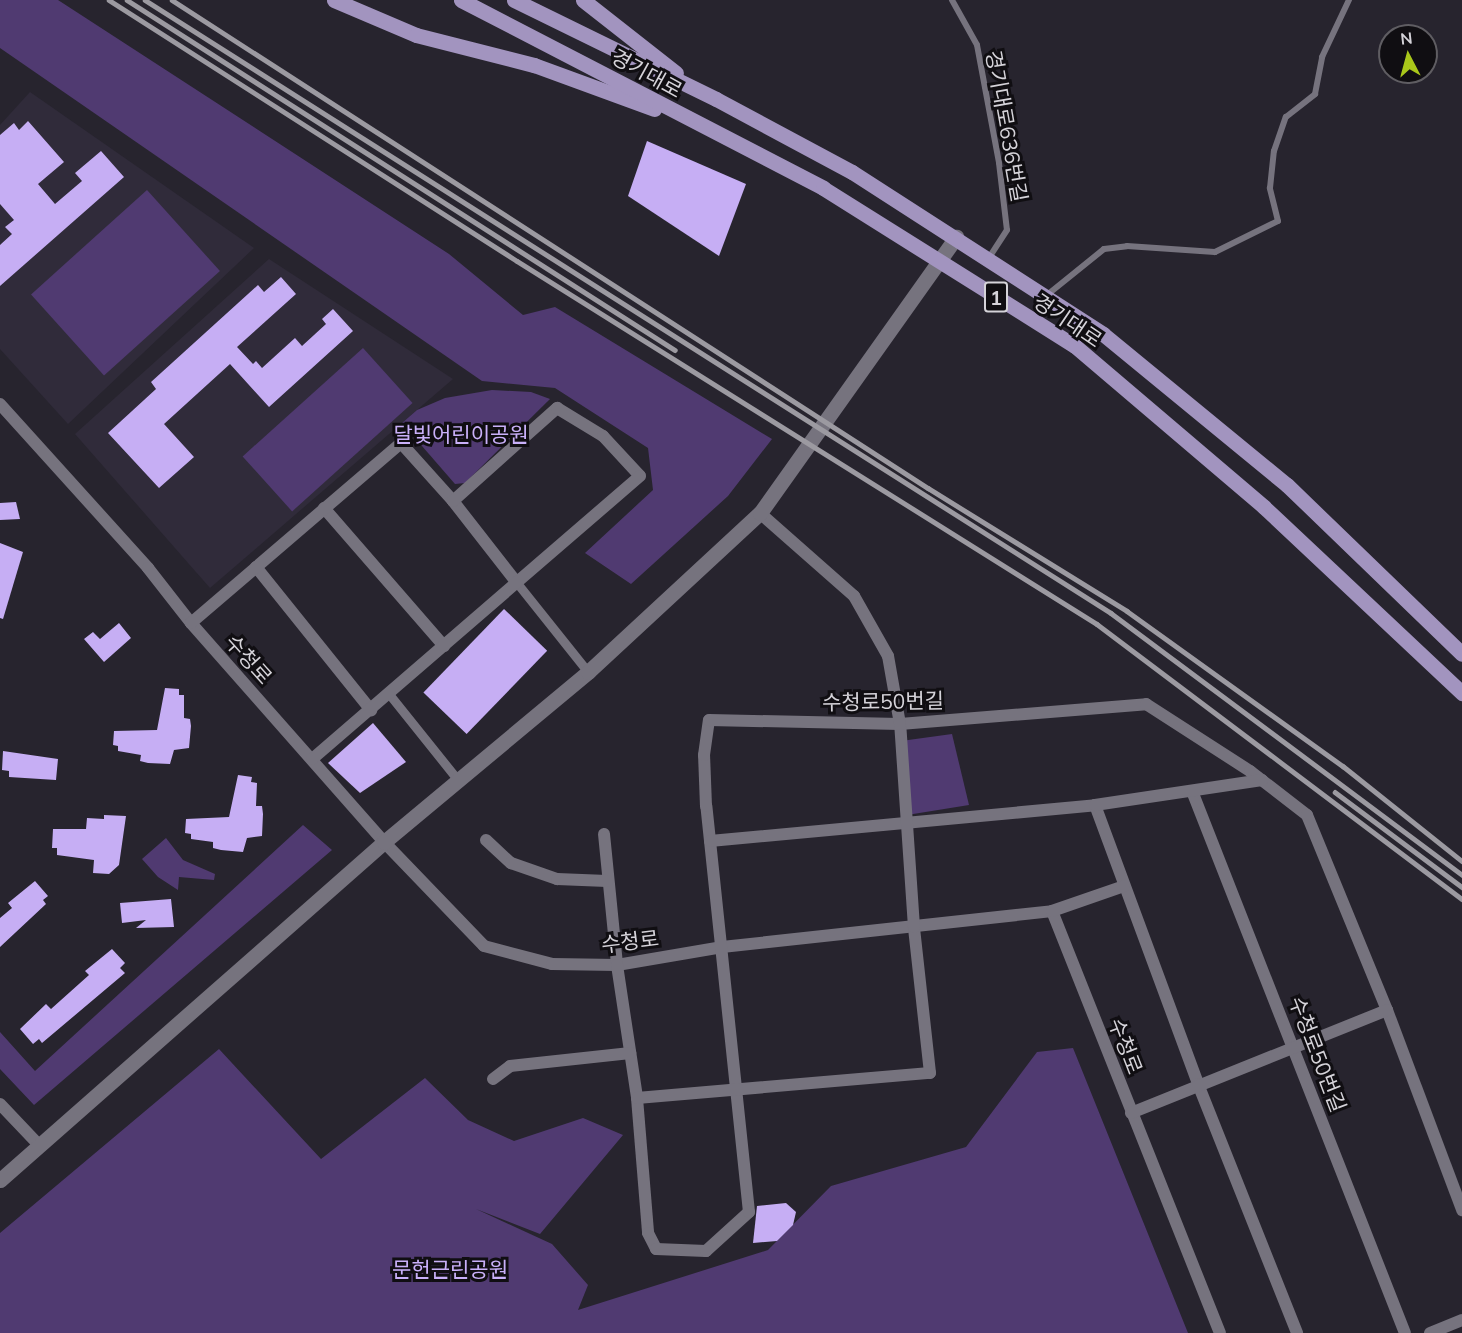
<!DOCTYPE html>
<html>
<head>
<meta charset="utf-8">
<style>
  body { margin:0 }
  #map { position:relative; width:1462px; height:1333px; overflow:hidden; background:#27242e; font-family:Mulish,"Noto Sans KR",sans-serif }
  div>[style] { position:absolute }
  .built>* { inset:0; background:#302b3a }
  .green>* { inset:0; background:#503a71; transform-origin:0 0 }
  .building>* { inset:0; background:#c6aef4; transform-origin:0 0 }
  .service>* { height:6px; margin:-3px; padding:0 3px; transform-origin:3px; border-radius:3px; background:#76737e }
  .pedestrian>* { height:9px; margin:-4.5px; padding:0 4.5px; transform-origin:4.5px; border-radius:4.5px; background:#76737e }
  .minor>* { height:12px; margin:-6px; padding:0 6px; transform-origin:6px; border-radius:6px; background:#76737e }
  .tertiary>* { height:15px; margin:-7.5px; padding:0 7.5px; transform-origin:7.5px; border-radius:7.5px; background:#76737e }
  .primary>* { height:15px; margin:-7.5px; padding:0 7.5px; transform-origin:7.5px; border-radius:7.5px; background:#a294bf }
  .rail>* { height:4.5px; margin:-2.25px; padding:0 2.25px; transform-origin:2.25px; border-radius:2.25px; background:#9c9aa1 }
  span { translate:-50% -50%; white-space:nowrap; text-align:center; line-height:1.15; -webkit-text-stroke:6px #100e12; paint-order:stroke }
  .shield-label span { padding:2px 4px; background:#100e12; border:2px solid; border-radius:4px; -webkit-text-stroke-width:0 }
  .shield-label { font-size:20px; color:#d5d3d9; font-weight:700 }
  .street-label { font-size:21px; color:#d5d3d9 }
  .park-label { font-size:21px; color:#c9b0f9 }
  .north { position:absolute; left:1378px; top:24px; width:60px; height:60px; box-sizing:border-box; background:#100e12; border:2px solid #5f5d62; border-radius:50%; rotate:354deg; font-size:16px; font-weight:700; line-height:24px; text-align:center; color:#d5d3d9 }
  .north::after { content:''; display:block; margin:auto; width:21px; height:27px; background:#a9c71a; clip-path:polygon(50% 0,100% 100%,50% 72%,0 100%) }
</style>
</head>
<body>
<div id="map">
  <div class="built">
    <div style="clip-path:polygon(30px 92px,254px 248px,68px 424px,0 349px,0 125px)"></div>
    <div style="clip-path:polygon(269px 259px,453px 379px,210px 588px,75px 434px)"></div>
  </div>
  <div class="green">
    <div style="clip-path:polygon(0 0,58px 0,449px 254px,523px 315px,555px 307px,772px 439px,728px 496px,631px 584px,585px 553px,653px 490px,648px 448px,555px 388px,482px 381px,0 48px)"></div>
    <div style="left:147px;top:190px;width:109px;height:156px;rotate:48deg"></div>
    <div style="left:363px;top:348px;width:74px;height:162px;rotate:48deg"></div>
    <div style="clip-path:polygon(492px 390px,531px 392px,550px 399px,465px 483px,455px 484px,402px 423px,417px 410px,445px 398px)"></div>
    <div style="clip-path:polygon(952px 734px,969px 805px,907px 815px,901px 741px)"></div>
    <div style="clip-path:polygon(303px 825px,332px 850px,34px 1105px,0 1069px,0 1032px,35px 1071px)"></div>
    <div style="clip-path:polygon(166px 838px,183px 860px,215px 874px,214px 880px,179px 877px,178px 890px,158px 877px,142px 859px)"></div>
    <div style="clip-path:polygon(1073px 1048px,1188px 1333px,0 1333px,0 1233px,219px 1049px,321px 1159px,425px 1078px,468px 1120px,514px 1141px,583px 1118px,623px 1135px,540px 1234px,476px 1209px,552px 1244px,588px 1285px,578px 1310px,768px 1250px,831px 1186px,966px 1147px,1037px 1052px)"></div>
  </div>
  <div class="building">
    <div style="clip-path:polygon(28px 121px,64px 162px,38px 184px,55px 204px,82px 181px,75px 173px,101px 151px,124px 177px,0 286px,0 245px,12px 234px,5px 227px,14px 220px,0 204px,0 135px,14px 123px,19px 130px)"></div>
    <div style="clip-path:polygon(647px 141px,746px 184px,719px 256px,628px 196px)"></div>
    <div style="clip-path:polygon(281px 277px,296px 294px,237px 347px,253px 364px,256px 361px,262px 368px,295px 338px,302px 346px,326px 324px,322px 319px,333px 309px,353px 331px,269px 407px,230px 364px,164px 424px,194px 457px,159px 488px,108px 433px,156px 389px,151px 382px,258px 285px,264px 292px)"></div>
    <div style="clip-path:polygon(16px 502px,20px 519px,0 520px,0 503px)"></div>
    <div style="clip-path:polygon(0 543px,23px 552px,3px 619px,0 618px)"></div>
    <div style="left:504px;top:609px;width:60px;height:116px;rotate:44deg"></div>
    <div style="clip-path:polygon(119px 623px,131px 638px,104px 662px,84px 639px,93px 632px,100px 639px)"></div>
    <div style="clip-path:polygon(165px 688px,179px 689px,179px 695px,184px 695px,184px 718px,190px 719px,191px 726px,189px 748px,174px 750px,170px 764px,148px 763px,140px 761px,141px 755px,118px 751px,118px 746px,113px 745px,114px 731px,157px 730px)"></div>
    <div style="clip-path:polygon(373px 723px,406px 762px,360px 793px,328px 763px)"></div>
    <div style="clip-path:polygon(3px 751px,58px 759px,56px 780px,9px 777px,9px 771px,2px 770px)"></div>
    <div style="clip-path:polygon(238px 775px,252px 777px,251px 782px,257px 783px,256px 806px,262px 806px,263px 814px,262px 836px,247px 838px,243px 852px,221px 850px,213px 848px,213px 842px,191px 839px,191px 834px,185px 833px,186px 819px,229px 817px)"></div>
    <div style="clip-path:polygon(104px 815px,126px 816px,119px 865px,109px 874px,93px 873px,94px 860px,57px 855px,57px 848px,52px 848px,53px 829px,86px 829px,87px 818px,104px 819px)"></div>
    <div style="clip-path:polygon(35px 881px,48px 896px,43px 900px,46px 904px,0 947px,0 918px,12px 908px,8px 903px)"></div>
    <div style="clip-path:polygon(171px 899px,174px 927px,136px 928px,146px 920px,122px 923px,120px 903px)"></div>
    <div style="clip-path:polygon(112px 949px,125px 963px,120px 968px,125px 973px,42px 1043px,39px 1039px,33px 1044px,20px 1029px,46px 1004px,51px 1009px,89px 975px,85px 971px)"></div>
    <div style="clip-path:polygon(786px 1203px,796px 1212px,793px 1225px,777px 1241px,753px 1243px,757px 1206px)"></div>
  </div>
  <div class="service">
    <div style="left:952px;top:0;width:51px;rotate:60.9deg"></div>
    <div style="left:977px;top:45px;width:120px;rotate:79.4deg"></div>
    <div style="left:999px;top:163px;width:67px;rotate:83.2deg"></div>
    <div style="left:1007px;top:230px;width:33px;rotate:123deg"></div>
    <div style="left:1047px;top:295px;width:73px;rotate:-38.9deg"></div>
    <div style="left:1104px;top:249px;width:23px;rotate:-7deg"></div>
    <div style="left:1127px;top:246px;width:88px;rotate:3.9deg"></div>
    <div style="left:1215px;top:252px;width:70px;rotate:-26.2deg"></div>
    <div style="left:1278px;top:221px;width:34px;rotate:-104deg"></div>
    <div style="left:1270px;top:188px;width:37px;rotate:-84deg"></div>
    <div style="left:1274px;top:151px;width:36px;rotate:-71deg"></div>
    <div style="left:1286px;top:117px;width:37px;rotate:-38deg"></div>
    <div style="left:1315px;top:94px;width:38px;rotate:-79deg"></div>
    <div style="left:1322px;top:57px;width:63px;rotate:-64.7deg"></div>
  </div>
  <div class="pedestrian">
    <div style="left:517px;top:583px;width:114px;rotate:51.4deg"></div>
    <div style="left:389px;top:694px;width:110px;rotate:51.3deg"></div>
  </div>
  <div class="minor">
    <div style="left:0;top:404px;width:221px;rotate:47.9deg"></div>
    <div style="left:148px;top:568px;width:70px;rotate:52deg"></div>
    <div style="left:191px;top:623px;width:292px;rotate:48.6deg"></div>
    <div style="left:384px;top:842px;width:144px;rotate:46.1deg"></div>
    <div style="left:484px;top:946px;width:70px;rotate:14.8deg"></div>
    <div style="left:552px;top:964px;width:65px;rotate:0.9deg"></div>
    <div style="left:617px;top:965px;width:107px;rotate:-9.7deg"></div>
    <div style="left:722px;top:947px;width:332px;rotate:-6.2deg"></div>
    <div style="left:1052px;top:911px;width:454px;rotate:68.3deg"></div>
    <div style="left:453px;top:501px;width:104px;rotate:52deg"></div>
    <div style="left:324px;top:508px;width:183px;rotate:49deg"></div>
    <div style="left:256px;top:567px;width:184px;rotate:51.2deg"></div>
    <div style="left:191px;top:623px;width:277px;rotate:-40.6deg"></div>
    <div style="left:401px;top:443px;width:78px;rotate:48.1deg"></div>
    <div style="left:453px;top:501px;width:140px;rotate:-41.8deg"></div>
    <div style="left:557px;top:408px;width:54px;rotate:31.3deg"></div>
    <div style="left:603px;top:436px;width:54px;rotate:47.2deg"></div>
    <div style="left:640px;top:476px;width:433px;rotate:139.2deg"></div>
    <div style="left:1192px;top:791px;width:582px;rotate:68.55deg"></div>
    <div style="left:1095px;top:805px;width:297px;rotate:69.7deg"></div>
    <div style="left:1198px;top:1084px;width:268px;rotate:68.3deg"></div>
    <div style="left:604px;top:834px;width:132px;rotate:84.3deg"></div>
    <div style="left:617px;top:965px;width:134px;rotate:81.4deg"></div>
    <div style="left:637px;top:1098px;width:135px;rotate:85.3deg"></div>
    <div style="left:648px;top:1233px;width:18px;rotate:63deg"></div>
    <div style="left:656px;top:1249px;width:50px;rotate:2.3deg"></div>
    <div style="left:706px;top:1251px;width:58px;rotate:-42.2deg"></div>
    <div style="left:749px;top:1212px;width:408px;rotate:-96deg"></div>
    <div style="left:706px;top:806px;width:51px;rotate:-92.2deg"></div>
    <div style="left:704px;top:755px;width:35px;rotate:-82deg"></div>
    <div style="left:709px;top:720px;width:191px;rotate:1.2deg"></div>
    <div style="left:900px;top:724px;width:247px;rotate:-4.6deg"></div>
    <div style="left:1146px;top:704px;width:124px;rotate:32.8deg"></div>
    <div style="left:1250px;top:771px;width:72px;rotate:37.7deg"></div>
    <div style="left:1307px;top:815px;width:211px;rotate:67.7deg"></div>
    <div style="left:1387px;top:1010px;width:214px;rotate:69.4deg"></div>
    <div style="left:486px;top:840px;width:34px;rotate:43deg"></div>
    <div style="left:511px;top:863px;width:49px;rotate:19.2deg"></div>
    <div style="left:557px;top:879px;width:50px;rotate:2.3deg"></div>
    <div style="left:710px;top:841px;width:387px;rotate:-5.3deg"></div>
    <div style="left:1095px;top:805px;width:169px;rotate:-8.5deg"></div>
    <div style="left:1052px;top:911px;width:76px;rotate:-19.1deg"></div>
    <div style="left:493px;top:1079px;width:21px;rotate:-37deg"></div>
    <div style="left:510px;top:1066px;width:121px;rotate:-6.2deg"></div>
    <div style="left:637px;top:1098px;width:294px;rotate:-4.9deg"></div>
    <div style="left:930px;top:1073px;width:147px;rotate:-96.3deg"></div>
    <div style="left:914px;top:927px;width:203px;rotate:-93.9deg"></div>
    <div style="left:900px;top:724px;width:69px;rotate:-100deg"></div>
    <div style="left:888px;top:656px;width:69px;rotate:-119.5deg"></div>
    <div style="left:854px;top:596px;width:125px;rotate:-138.6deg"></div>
    <div style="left:0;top:1104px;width:57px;rotate:46.4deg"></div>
    <div style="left:1131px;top:1113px;width:276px;rotate:-21.9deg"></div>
    <div style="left:1430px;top:1333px;width:35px;rotate:-22deg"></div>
  </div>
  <div class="tertiary">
    <div style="left:0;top:1180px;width:512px;rotate:-41.35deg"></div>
    <div style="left:384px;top:842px;width:266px;rotate:-39.8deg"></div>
    <div style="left:588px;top:672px;width:234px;rotate:-42.8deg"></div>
    <div style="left:760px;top:513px;width:339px;rotate:-54.6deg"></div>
  </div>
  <div class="primary">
    <div style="left:334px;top:0;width:89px;rotate:23.1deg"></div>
    <div style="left:416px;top:35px;width:122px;rotate:14.3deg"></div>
    <div style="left:534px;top:65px;width:128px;rotate:20.1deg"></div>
    <div style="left:461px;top:0;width:408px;rotate:27.4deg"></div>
    <div style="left:823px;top:188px;width:297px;rotate:32.1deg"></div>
    <div style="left:1075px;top:346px;width:248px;rotate:40.4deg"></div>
    <div style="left:1264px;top:507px;width:272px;rotate:43.2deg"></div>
    <div style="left:514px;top:0;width:225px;rotate:26.1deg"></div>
    <div style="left:716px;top:99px;width:154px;rotate:28.2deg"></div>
    <div style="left:852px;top:172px;width:299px;rotate:32.8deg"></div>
    <div style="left:1103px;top:334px;width:238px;rotate:39.4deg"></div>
    <div style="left:1287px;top:485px;width:243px;rotate:44deg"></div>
    <div style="left:583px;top:0;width:118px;rotate:38.1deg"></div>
  </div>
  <div class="rail">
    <div style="left:109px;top:0;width:484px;rotate:32.6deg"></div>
    <div style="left:517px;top:261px;width:684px;rotate:32.04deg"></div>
    <div style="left:1097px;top:624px;width:457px;rotate:37deg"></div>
    <div style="left:127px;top:0;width:650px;rotate:32.57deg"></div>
    <div style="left:145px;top:0;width:1144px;rotate:32.4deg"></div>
    <div style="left:1111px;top:613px;width:438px;rotate:36.7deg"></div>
    <div style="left:172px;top:0;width:900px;rotate:32.84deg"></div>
    <div style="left:928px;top:488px;width:234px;rotate:31.7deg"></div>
    <div style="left:1127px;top:611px;width:266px;rotate:35.7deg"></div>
    <div style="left:1343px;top:766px;width:152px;rotate:38.6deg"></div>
    <div style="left:1335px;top:792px;width:159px;rotate:36.8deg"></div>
  </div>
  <div class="shield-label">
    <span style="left:996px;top:297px">1</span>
  </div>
  <div class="street-label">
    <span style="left:647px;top:73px;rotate:29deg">경기대로</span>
    <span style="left:1007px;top:126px;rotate:80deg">경기대로636번길</span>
    <span style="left:1068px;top:320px;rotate:34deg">경기대로</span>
    <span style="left:249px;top:659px;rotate:48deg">수청로</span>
    <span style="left:883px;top:701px;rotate:-1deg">수청로50번길</span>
    <span style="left:630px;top:941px;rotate:-7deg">수청로</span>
    <span style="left:1126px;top:1046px;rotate:69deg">수청로</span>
    <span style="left:1318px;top:1054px;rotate:69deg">수청로50번길</span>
  </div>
  <div class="park-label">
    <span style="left:461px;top:434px">달빛어린이공원</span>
    <span style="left:450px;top:1269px">문헌근린공원</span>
  </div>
  <div class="north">N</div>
</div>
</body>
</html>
